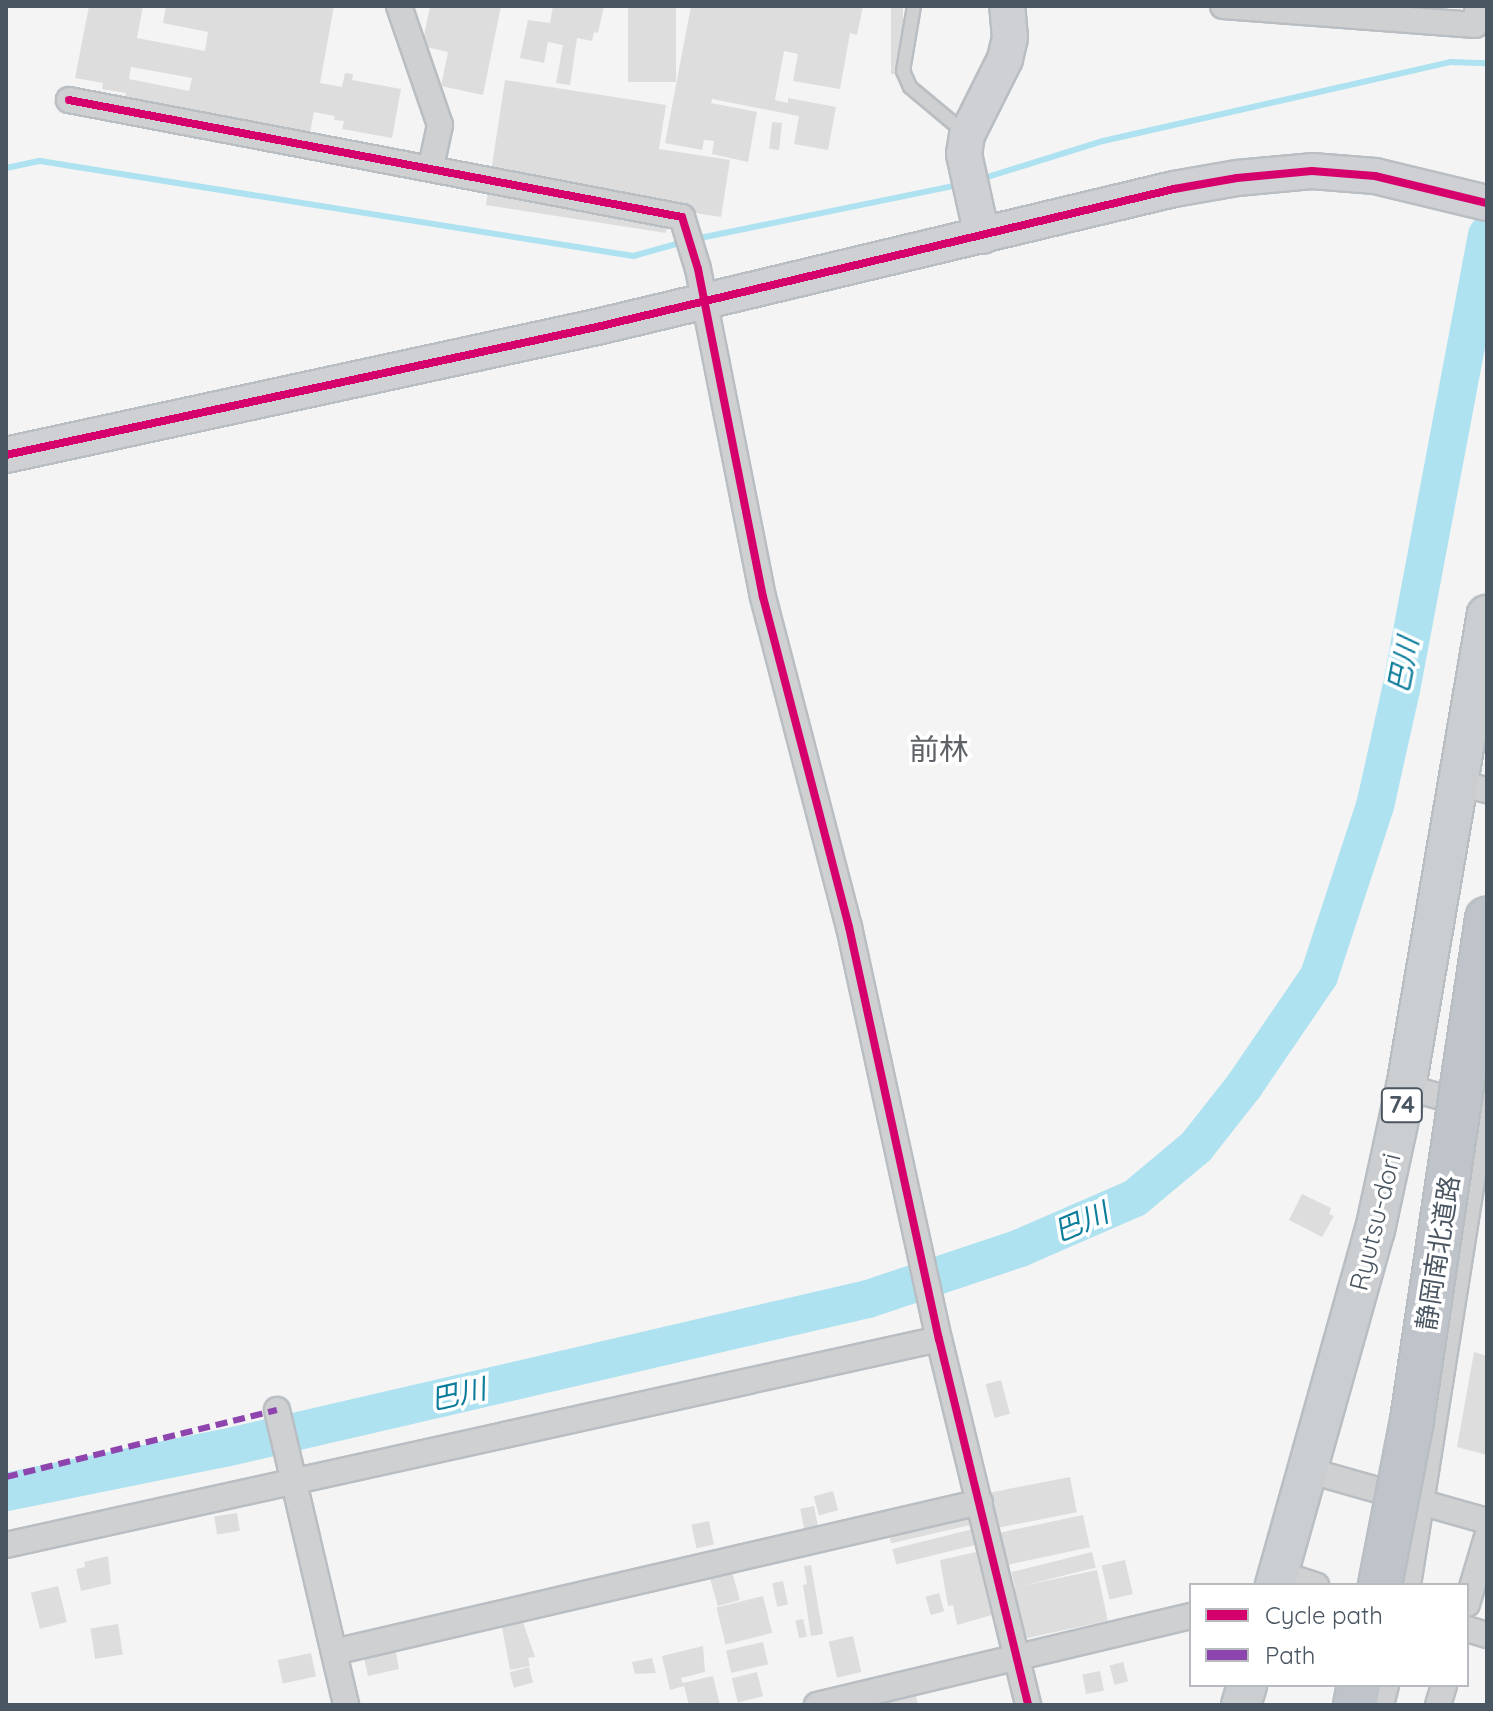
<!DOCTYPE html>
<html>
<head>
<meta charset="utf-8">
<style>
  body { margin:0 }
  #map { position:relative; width:1493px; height:1711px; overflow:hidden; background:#f4f4f4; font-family:Quicksand,"Noto Sans JP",sans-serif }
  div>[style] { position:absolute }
  .stream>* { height:6px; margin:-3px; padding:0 3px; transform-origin:3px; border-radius:3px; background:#aee2f0 }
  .river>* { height:38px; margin:-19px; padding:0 19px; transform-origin:19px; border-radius:19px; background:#aee2f0 }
  .building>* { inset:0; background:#ddddde; transform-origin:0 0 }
  .roads { filter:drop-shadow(2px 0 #b9bec3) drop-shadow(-2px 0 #b9bec3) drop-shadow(0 2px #b9bec3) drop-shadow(0 -2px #b9bec3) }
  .lane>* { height:12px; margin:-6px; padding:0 6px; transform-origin:6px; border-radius:6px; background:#ced0d2 }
  .street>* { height:24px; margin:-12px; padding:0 12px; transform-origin:12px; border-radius:12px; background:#ced0d2 }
  .secondary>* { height:34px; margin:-17px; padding:0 17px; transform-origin:17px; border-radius:17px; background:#ced0d4 }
  .primary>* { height:38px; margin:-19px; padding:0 19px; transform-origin:19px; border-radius:19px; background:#caced1 }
  .highway>* { height:42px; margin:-21px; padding:0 21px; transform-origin:21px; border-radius:21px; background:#bec4c9 }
  .bridges { filter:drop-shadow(2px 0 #b9bec3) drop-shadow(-2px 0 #b9bec3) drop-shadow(0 2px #b9bec3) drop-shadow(0 -2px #b9bec3) }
  .highway-bridge>* { height:42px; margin:-21px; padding:0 21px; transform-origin:21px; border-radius:21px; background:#bec4c9 }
  .quiet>* { height:6px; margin-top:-3px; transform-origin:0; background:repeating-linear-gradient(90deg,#8e44ad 0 12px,transparent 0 18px) }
  .cycleway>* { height:8px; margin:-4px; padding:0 4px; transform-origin:4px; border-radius:4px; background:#d6006c }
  span { translate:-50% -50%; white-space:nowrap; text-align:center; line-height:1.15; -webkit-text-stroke:7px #fff; paint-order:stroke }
  .shield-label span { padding:2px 6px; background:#fff; border:2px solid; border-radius:6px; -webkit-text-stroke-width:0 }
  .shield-label { font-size:24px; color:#4a5661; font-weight:700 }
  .street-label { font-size:26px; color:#4a5661 }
  .water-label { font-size:28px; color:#0c7c9b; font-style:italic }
  .quarter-label { font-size:30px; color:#5f6368 }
  .frame { position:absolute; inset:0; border:8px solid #4a5661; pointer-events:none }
  .legend { position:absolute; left:1189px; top:1583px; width:280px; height:104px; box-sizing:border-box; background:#fff; border:2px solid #b7bbc0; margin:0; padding:10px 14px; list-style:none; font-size:24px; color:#4a5661 }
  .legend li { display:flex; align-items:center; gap:16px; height:40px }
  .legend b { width:40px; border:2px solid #b7bbc0 }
</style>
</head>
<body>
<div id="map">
  <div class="stream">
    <div style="left:6px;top:168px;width:35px;rotate:-12deg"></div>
    <div style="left:40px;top:161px;width:601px;rotate:9.1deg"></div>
    <div style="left:633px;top:256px;width:53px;rotate:-15.4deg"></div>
    <div style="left:981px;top:179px;width:128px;rotate:-17.3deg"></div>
    <div style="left:1103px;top:141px;width:357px;rotate:-12.8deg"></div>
    <div style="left:1451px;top:62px;width:36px;rotate:2deg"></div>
    <div style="left:695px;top:239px;width:268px;rotate:-11.6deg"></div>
  </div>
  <div class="river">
    <div style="left:6px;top:1492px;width:223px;rotate:-11.4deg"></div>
    <div style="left:225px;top:1448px;width:660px;rotate:-13.05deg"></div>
    <div style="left:868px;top:1299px;width:160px;rotate:-18.5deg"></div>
    <div style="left:1020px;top:1248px;width:125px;rotate:-23.5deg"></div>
    <div style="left:1135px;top:1198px;width:80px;rotate:-39.9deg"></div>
    <div style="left:1196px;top:1147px;width:78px;rotate:-51.8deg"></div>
    <div style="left:1244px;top:1086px;width:133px;rotate:-55.7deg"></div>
    <div style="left:1319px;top:976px;width:179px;rotate:-71.8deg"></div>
    <div style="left:1375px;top:806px;width:119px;rotate:-77.4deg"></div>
    <div style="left:1401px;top:690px;width:463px;rotate:-79.3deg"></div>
  </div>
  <div class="building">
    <div style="clip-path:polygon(evenodd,89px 6px,143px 6px,137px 38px,205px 51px,208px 32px,163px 23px,166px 6px,334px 6px,320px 83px,342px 87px,345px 73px,353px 74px,352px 80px,401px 89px,392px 138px,342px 129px,344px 121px,334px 120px,335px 116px,314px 112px,310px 133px,125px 98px,126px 93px,102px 89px,103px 83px,75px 78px,89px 6px,131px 67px,192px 78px,189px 91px,129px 79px,131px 67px)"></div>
    <div style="clip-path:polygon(430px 6px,501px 6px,483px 95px,441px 86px,448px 52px,422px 46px)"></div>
    <div style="clip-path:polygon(553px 6px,604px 6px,598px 33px,594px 32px,592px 41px,577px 38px,570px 85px,556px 83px,563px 45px,548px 42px,544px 63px,520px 58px,528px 20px,550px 23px)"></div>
    <div style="left:628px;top:6px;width:48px;height:76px"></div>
    <div style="clip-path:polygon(691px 6px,863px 6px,857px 35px,850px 33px,840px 89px,793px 81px,798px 54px,784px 51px,775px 100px,788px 103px,788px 98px,836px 107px,828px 150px,794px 144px,799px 116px,712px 99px,711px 103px,757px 112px,748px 162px,712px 154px,714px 141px,704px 140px,702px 150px,665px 143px)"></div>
    <div style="left:891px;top:6px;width:12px;height:68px"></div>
    <div style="clip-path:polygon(505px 80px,666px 105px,659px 149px,730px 160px,721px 217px,669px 209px,666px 233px,486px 205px)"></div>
    <div style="left:772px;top:122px;width:10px;height:27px;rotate:6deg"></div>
    <div style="clip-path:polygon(1302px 1194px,1331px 1208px,1329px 1214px,1334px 1216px,1322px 1237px,1289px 1220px)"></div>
    <div style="clip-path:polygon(1474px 1352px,1487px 1356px,1487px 1455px,1457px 1447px)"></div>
    <div style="left:1001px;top:1380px;width:35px;height:16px;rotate:75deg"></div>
    <div style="left:1070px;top:1477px;width:36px;height:82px;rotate:79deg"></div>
    <div style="left:833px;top:1491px;width:20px;height:20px;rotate:75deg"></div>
    <div style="left:814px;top:1506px;width:26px;height:14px;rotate:79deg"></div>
    <div style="left:969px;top:1512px;width:13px;height:83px;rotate:77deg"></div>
    <div style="left:237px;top:1513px;width:18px;height:23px;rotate:81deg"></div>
    <div style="left:1083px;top:1515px;width:33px;height:86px;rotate:78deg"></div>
    <div style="left:709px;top:1521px;width:24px;height:18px;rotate:78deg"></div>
    <div style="left:973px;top:1529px;width:16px;height:83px;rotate:76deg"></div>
    <div style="clip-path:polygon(976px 1552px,992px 1615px,957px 1625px,953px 1605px,948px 1606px,940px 1560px)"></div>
    <div style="left:1092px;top:1552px;width:16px;height:83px;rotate:76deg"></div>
    <div style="clip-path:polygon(108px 1556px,111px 1584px,81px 1591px,76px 1569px,85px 1567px,84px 1562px)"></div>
    <div style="left:1125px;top:1560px;width:35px;height:24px;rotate:77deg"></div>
    <div style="clip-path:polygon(811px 1565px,823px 1634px,811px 1636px,803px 1585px,807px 1584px,804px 1566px)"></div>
    <div style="left:1097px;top:1570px;width:52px;height:87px;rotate:78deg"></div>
    <div style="left:732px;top:1572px;width:29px;height:23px;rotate:74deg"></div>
    <div style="left:783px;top:1581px;width:24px;height:11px;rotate:78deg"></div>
    <div style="left:58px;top:1586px;width:37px;height:28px;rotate:76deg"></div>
    <div style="left:939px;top:1593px;width:19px;height:14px;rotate:74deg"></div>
    <div style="left:763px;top:1596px;width:38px;height:48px;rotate:76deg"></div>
    <div style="left:803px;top:1619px;width:18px;height:8px;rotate:77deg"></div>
    <div style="clip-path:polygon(523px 1622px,535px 1657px,528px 1658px,530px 1666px,510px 1670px,502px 1627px)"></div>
    <div style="left:118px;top:1624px;width:31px;height:28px;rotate:81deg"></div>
    <div style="left:853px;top:1636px;width:37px;height:25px;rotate:77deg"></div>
    <div style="left:763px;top:1642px;width:23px;height:38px;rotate:77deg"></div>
    <div style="clip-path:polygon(703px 1646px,705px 1672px,681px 1678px,683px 1683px,713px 1676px,720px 1705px,689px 1705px,684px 1686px,670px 1690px,662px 1656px)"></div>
    <div style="clip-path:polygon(395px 1647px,399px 1669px,368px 1676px,364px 1658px,371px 1657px,370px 1653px)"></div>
    <div style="left:311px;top:1653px;width:24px;height:34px;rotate:78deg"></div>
    <div style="clip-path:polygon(652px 1658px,656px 1673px,635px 1674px,632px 1662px)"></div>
    <div style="left:1123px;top:1662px;width:20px;height:14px;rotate:75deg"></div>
    <div style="left:529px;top:1667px;width:16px;height:20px;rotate:75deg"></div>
    <div style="left:1100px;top:1671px;width:20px;height:18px;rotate:79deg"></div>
    <div style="left:757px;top:1672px;width:25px;height:26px;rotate:76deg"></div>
    <div style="clip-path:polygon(916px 1695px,918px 1705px,875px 1705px,875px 1704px)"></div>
  </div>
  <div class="roads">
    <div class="lane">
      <div style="left:914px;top:6px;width:66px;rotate:99.6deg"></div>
      <div style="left:903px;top:71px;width:17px;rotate:66deg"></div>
      <div style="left:910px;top:87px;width:72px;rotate:39.9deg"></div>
    </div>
    <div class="street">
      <div style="left:399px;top:6px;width:126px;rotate:71deg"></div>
      <div style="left:440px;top:125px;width:43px;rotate:102.1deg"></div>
      <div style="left:1223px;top:6px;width:253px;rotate:4.3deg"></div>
      <div style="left:1475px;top:25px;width:19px;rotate:-81deg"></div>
      <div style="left:69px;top:100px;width:624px;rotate:10.81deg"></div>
      <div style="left:682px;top:217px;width:54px;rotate:72.9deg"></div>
      <div style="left:698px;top:269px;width:334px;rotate:78.8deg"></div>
      <div style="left:763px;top:597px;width:341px;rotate:75.4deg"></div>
      <div style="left:849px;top:927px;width:422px;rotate:77.7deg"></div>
      <div style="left:939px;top:1339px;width:377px;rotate:76.3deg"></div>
      <div style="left:1458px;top:783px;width:30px;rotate:14deg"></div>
      <div style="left:1406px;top:1087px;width:66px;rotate:15.9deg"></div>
      <div style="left:277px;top:1410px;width:303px;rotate:76.8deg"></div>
      <div style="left:1307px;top:1470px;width:187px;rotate:15.8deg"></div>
      <div style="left:6px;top:1545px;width:955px;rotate:-12.45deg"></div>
      <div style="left:1278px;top:1573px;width:40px;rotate:18deg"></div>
      <div style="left:1408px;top:1585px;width:505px;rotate:-81deg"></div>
      <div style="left:1467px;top:1604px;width:70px;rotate:-73.4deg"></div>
      <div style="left:1467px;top:1629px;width:21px;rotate:17deg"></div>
      <div style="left:334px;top:1652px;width:663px;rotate:-13.07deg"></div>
      <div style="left:817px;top:1705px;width:384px;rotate:-13.4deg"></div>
      <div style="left:1381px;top:1705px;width:21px;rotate:-76deg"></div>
      <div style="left:1438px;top:1705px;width:21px;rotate:-73deg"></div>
    </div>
    <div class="secondary">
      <div style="left:982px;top:236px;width:84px;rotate:-102.4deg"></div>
      <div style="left:964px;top:154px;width:19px;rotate:-81deg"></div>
      <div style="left:967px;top:135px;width:85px;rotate:-63.4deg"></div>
      <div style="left:1005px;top:59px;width:22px;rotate:-77deg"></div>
      <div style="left:1010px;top:38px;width:32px;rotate:-95deg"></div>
      <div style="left:6px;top:455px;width:609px;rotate:-12.23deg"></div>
      <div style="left:601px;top:326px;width:589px;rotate:-13.45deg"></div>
      <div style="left:1174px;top:189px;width:64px;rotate:-9.9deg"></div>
      <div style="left:1237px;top:178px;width:75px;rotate:-5.3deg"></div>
      <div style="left:1312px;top:171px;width:63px;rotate:4.5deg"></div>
      <div style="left:1375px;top:176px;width:115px;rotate:13.6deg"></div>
    </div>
    <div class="primary">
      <div style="left:1275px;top:1585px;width:369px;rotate:-74.3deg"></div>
      <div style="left:1375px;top:1230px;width:146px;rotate:-77.8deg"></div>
      <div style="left:1406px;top:1087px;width:479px;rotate:-80.3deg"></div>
      <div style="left:1241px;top:1705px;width:21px;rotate:-73deg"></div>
    </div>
    <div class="highway">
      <div style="left:1355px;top:1705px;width:20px;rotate:-79deg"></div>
    </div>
  </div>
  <div class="bridges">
    <div class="highway-bridge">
      <div style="left:1380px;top:1585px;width:168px;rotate:-79deg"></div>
      <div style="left:1412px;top:1420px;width:507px;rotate:-81.49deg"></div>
    </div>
  </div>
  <div class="quiet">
    <div style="left:6px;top:1477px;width:279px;rotate:-13.9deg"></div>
  </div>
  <div class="cycleway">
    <div style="left:69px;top:100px;width:624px;rotate:10.81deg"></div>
    <div style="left:682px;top:217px;width:54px;rotate:72.9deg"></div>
    <div style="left:698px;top:269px;width:334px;rotate:78.8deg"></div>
    <div style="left:763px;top:597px;width:341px;rotate:75.4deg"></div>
    <div style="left:849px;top:927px;width:422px;rotate:77.7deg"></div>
    <div style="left:939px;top:1339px;width:377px;rotate:76.3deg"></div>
    <div style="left:6px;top:455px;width:609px;rotate:-12.23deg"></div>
    <div style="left:601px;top:326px;width:589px;rotate:-13.45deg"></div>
    <div style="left:1174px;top:189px;width:64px;rotate:-9.9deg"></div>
    <div style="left:1237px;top:178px;width:75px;rotate:-5.3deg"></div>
    <div style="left:1312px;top:171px;width:63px;rotate:4.5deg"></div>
    <div style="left:1375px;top:176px;width:115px;rotate:13.6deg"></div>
  </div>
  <div class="shield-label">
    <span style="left:1402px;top:1105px">74</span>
  </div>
  <div class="street-label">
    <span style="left:1375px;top:1222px;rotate:-76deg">Ryutsu-dori</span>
    <span style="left:1438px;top:1253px;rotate:-81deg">静岡南北道路</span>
  </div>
  <div class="water-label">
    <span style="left:1403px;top:665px;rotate:-79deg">巴川</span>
    <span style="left:1081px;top:1222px;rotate:-23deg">巴川</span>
    <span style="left:458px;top:1394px;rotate:-13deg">巴川</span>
  </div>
  <div class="quarter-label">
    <span style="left:939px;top:749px">前林</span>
  </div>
  <div class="frame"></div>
  <ul class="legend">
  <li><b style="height:10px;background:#d6006c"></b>Cycle path</li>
  <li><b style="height:10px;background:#8e44ad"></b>Path</li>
  </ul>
</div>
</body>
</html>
